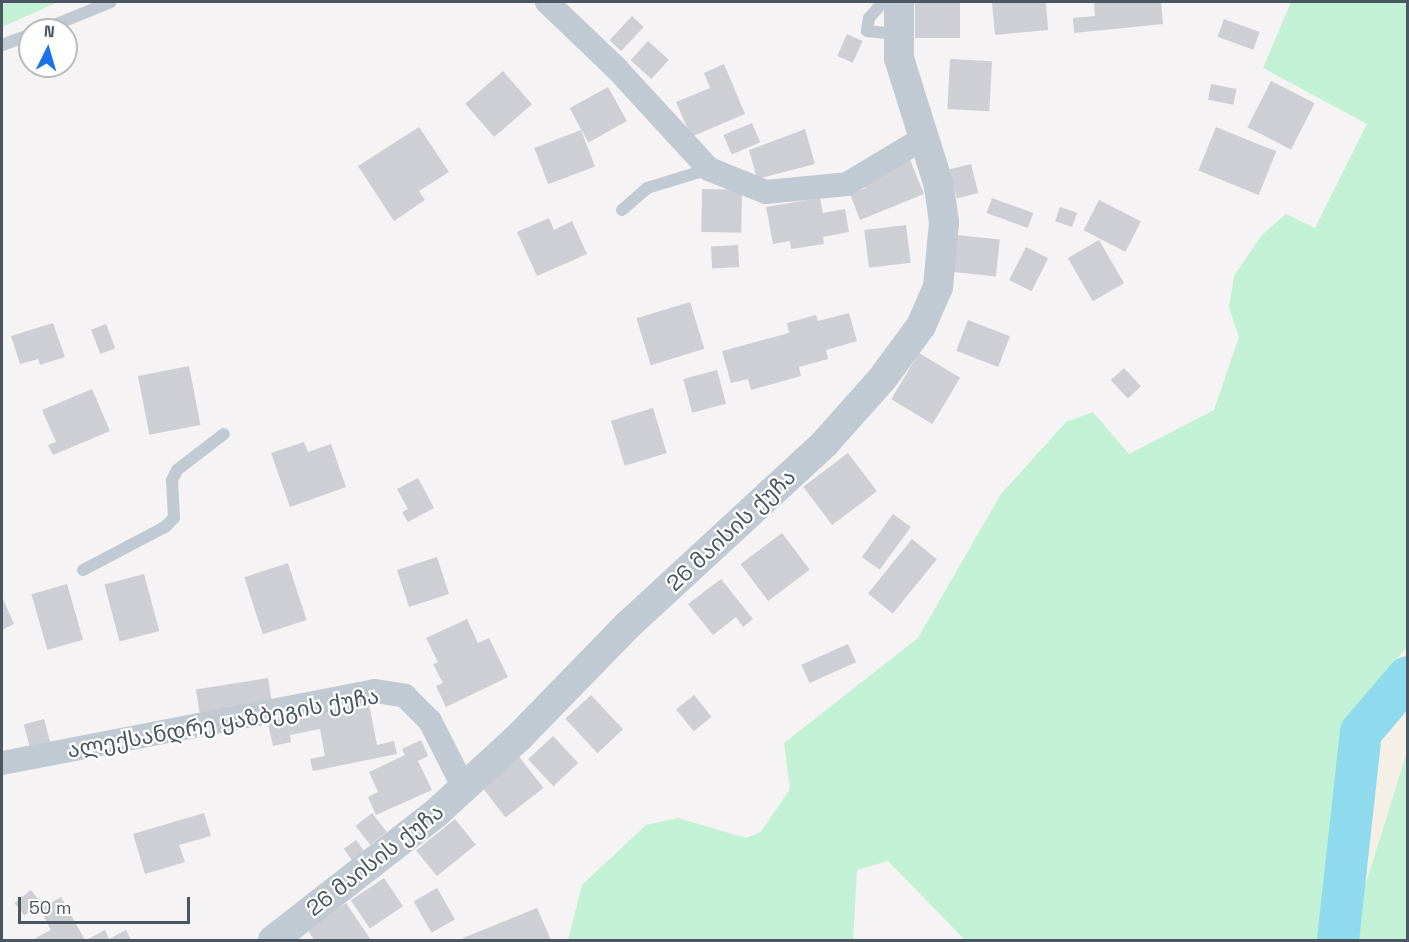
<!DOCTYPE html>
<html>
<head>
<meta charset="utf-8">
<style>
  body { margin:0 }
  #map { position:relative; width:1409px; height:942px; overflow:hidden; background:#f5f3f3; font-family:"Space Grotesk","Noto Sans Georgian",sans-serif }
  div>[style] { position:absolute }
  .green>* { inset:0; background:#c3f1d5 }
  .sand>* { inset:0; background:#f5f0e5 }
  .river>* { height:42px; margin:-21px; padding:0 21px; transform-origin:21px; border-radius:21px; background:#90daee }
  .building>* { inset:0; background:#cdcfd5; transform-origin:0 0 }
  .service>* { height:12px; margin:-6px; padding:0 6px; transform-origin:6px; border-radius:6px; background:#c1cad2 }
  .minor>* { height:24px; margin:-12px; padding:0 12px; transform-origin:12px; border-radius:12px; background:#c1cad2 }
  .tertiary>* { height:30px; margin:-15px; padding:0 15px; transform-origin:15px; border-radius:15px; background:#c1cad2 }
  span { translate:-50% -50%; white-space:nowrap; text-align:center; line-height:1.15; -webkit-text-stroke:4.5px #fff; paint-order:stroke }
  .street-label { font-size:22px; color:#4a5661 }
  .frame { position:absolute; inset:0; border:3px solid #4a5661; pointer-events:none }
  .north { position:absolute; left:18px; top:18px; width:60px; height:60px; box-sizing:border-box; background:#fff; border:2px solid #b7bbc0; border-radius:50%; rotate:5deg; font-size:16px; font-weight:700; line-height:24px; text-align:center; color:#4a5661 }
  .north::after { content:''; display:block; margin:auto; width:21px; height:27px; background:#1a73e8; clip-path:polygon(50% 0,100% 100%,50% 72%,0 100%) }
  .scale { position:absolute; left:18px; top:897px; width:172px; height:27px; box-sizing:border-box; border:3px solid #4a5661; border-top:0; padding-left:8px; font-size:18px; line-height:21px; white-space:nowrap; color:#4a5661; -webkit-text-stroke:4px #fff; paint-order:stroke }
</style>
</head>
<body>
<div id="map">
  <div class="green">
    <div style="clip-path:polygon(2px 2px,58px 2px,2px 27px)"></div>
    <div style="clip-path:polygon(1291px 2px,1407px 2px,1407px 647px,1365px 697px,1342px 782px,1331px 897px,1319px 940px,965px 940px,888px 861px,857px 870px,853px 940px,568px 940px,582px 885px,646px 825px,678px 818px,746px 838px,761px 832px,790px 789px,784px 743px,918px 638px,1001px 494px,1066px 422px,1093px 412px,1129px 454px,1214px 410px,1239px 337px,1229px 308px,1234px 276px,1261px 236px,1286px 214px,1315px 228px,1367px 124px,1263px 68px)"></div>
    <div style="clip-path:polygon(1407px 752px,1407px 940px,1359px 940px,1353px 922px)"></div>
  </div>
  <div class="sand">
    <div style="clip-path:polygon(1407px 647px,1407px 752px,1348px 940px,1319px 940px,1331px 897px,1342px 782px,1365px 697px)"></div>
  </div>
  <div class="river">
    <div style="left:1338px;top:940px;width:209px;rotate:-83.7deg"></div>
    <div style="left:1361px;top:732px;width:72px;rotate:-49.5deg"></div>
  </div>
  <div class="building">
    <div style="left:915px;top:2px;width:45px;height:36px"></div>
    <div style="clip-path:polygon(992px 2px,1046px 2px,1048px 30px,995px 35px)"></div>
    <div style="clip-path:polygon(1094px 2px,1161px 2px,1163px 24px,1074px 33px,1073px 18px,1095px 16px)"></div>
    <div style="left:632px;top:16px;width:16px;height:33px;rotate:43deg"></div>
    <div style="left:1224px;top:19px;width:38px;height:19px;rotate:20deg"></div>
    <div style="left:847px;top:34px;width:17px;height:24px;rotate:24deg"></div>
    <div style="left:648px;top:41px;width:28px;height:26px;rotate:42deg"></div>
    <div style="left:950px;top:59px;width:42px;height:50px;rotate:3deg"></div>
    <div style="clip-path:polygon(724px 64px,745px 114px,691px 137px,676px 102px,710px 88px,704px 73px)"></div>
    <div style="left:503px;top:71px;width:44px;height:50px;rotate:49deg"></div>
    <div style="left:1271px;top:81px;width:49px;height:52px;rotate:27deg"></div>
    <div style="left:1211px;top:84px;width:26px;height:16px;rotate:11deg"></div>
    <div style="left:608px;top:87px;width:39px;height:44px;rotate:61deg"></div>
    <div style="left:752px;top:123px;width:21px;height:31px;rotate:67deg"></div>
    <div style="clip-path:polygon(419px 127px,449px 172px,419px 191px,425px 200px,394px 221px,358px 166px)"></div>
    <div style="left:1216px;top:127px;width:65px;height:47px;rotate:22deg"></div>
    <div style="clip-path:polygon(805px 129px,815px 164px,757px 179px,749px 150px)"></div>
    <div style="left:581px;top:130px;width:39px;height:50px;rotate:69deg"></div>
    <div style="clip-path:polygon(909px 157px,924px 194px,860px 220px,850px 194px,866px 188px,862px 176px)"></div>
    <div style="left:971px;top:164px;width:30px;height:22px;rotate:76deg"></div>
    <div style="left:702px;top:189px;width:40px;height:43px;rotate:1deg"></div>
    <div style="clip-path:polygon(820px 198px,823px 213px,845px 209px,849px 232px,823px 237px,824px 244px,791px 249px,790px 241px,773px 244px,766px 207px)"></div>
    <div style="left:992px;top:198px;width:44px;height:16px;rotate:20deg"></div>
    <div style="left:1099px;top:200px;width:47px;height:34px;rotate:27deg"></div>
    <div style="left:1060px;top:207px;width:18px;height:15px;rotate:19deg"></div>
    <div style="clip-path:polygon(549px 218px,554px 230px,572px 221px,587px 254px,537px 276px,517px 232px)"></div>
    <div style="left:906px;top:225px;width:38px;height:42px;rotate:83deg"></div>
    <div style="left:956px;top:235px;width:44px;height:37px;rotate:6deg"></div>
    <div style="left:1099px;top:240px;width:50px;height:36px;rotate:60deg"></div>
    <div style="left:738px;top:245px;width:22px;height:27px;rotate:87deg"></div>
    <div style="left:1026px;top:247px;width:25px;height:37px;rotate:27deg"></div>
    <div style="left:690px;top:302px;width:49px;height:56px;rotate:73deg"></div>
    <div style="clip-path:polygon(849px 313px,857px 341px,826px 350px,828px 359px,799px 367px,801px 376px,751px 390px,748px 379px,731px 383px,722px 351px,789px 333px,787px 323px,816px 315px,818px 321px)"></div>
    <div style="left:968px;top:320px;width:45px;height:33px;rotate:21deg"></div>
    <div style="clip-path:polygon(53px 323px,65px 357px,40px 365px,38px 359px,20px 364px,11px 336px)"></div>
    <div style="left:106px;top:324px;width:26px;height:16px;rotate:69deg"></div>
    <div style="left:919px;top:353px;width:48px;height:54px;rotate:31deg"></div>
    <div style="left:189px;top:366px;width:60px;height:52px;rotate:79deg"></div>
    <div style="left:1124px;top:368px;width:25px;height:18px;rotate:47deg"></div>
    <div style="left:717px;top:370px;width:35px;height:35px;rotate:75deg"></div>
    <div style="clip-path:polygon(92px 389px,110px 431px,53px 455px,48px 445px,56px 442px,42px 410px)"></div>
    <div style="left:653px;top:408px;width:47px;height:44px;rotate:73deg"></div>
    <div style="clip-path:polygon(304px 442px,308px 452px,331px 444px,346px 487px,290px 507px,271px 453px)"></div>
    <div style="left:848px;top:453px;width:48px;height:56px;rotate:53deg"></div>
    <div style="clip-path:polygon(418px 478px,434px 508px,408px 522px,402px 512px,408px 509px,397px 489px)"></div>
    <div style="left:893px;top:514px;width:22px;height:53px;rotate:36deg"></div>
    <div style="left:782px;top:533px;width:46px;height:52px;rotate:53deg"></div>
    <div style="left:912px;top:539px;width:32px;height:70px;rotate:39deg"></div>
    <div style="left:437px;top:557px;width:39px;height:42px;rotate:72deg"></div>
    <div style="left:288px;top:563px;width:60px;height:46px;rotate:72deg"></div>
    <div style="left:144px;top:574px;width:59px;height:41px;rotate:75deg"></div>
    <div style="clip-path:polygon(721px 579px,753px 619px,743px 627px,736px 617px,713px 635px,688px 604px)"></div>
    <div style="left:67px;top:584px;width:58px;height:37px;rotate:74deg"></div>
    <div style="clip-path:polygon(2px 597px,14px 624px,2px 630px)"></div>
    <div style="clip-path:polygon(467px 619px,478px 643px,489px 638px,508px 677px,446px 707px,436px 686px,443px 683px,433px 664px,438px 662px,426px 638px)"></div>
    <div style="left:848px;top:644px;width:20px;height:51px;rotate:66deg"></div>
    <div style="left:268px;top:678px;width:25px;height:73px;rotate:81deg"></div>
    <div style="left:591px;top:695px;width:47px;height:35px;rotate:47deg"></div>
    <div style="left:694px;top:695px;width:28px;height:23px;rotate:51deg"></div>
    <div style="clip-path:polygon(369px 704px,377px 745px,394px 741px,397px 754px,313px 771px,310px 759px,325px 756px,320px 729px,290px 735px,291px 742px,273px 746px,268px 724px)"></div>
    <div style="left:44px;top:719px;width:24px;height:21px;rotate:75deg"></div>
    <div style="left:553px;top:736px;width:37px;height:34px;rotate:47deg"></div>
    <div style="clip-path:polygon(421px 740px,428px 756px,418px 761px,432px 790px,376px 815px,368px 797px,378px 792px,369px 772px,405px 755px,402px 749px)"></div>
    <div style="left:517px;top:754px;width:43px;height:48px;rotate:52deg"></div>
    <div style="clip-path:polygon(204px 813px,211px 836px,179px 845px,185px 862px,145px 874px,133px 834px)"></div>
    <div style="left:372px;top:813px;width:24px;height:21px;rotate:52deg"></div>
    <div style="left:455px;top:819px;width:33px;height:50px;rotate:51deg"></div>
    <div style="left:356px;top:840px;width:14px;height:15px;rotate:54deg"></div>
    <div style="left:384px;top:878px;width:34px;height:40px;rotate:56deg"></div>
    <div style="left:437px;top:888px;width:36px;height:27px;rotate:60deg"></div>
    <div style="left:31px;top:890px;width:16px;height:21px;rotate:52deg"></div>
    <div style="clip-path:polygon(61px 897px,85px 940px,32px 940px,51px 930px,40px 909px)"></div>
    <div style="clip-path:polygon(346px 903px,371px 940px,314px 940px,307px 929px)"></div>
    <div style="clip-path:polygon(537px 908px,551px 940px,464px 940px,463px 938px)"></div>
    <div style="clip-path:polygon(105px 930px,109px 939px,126px 930px,131px 940px,86px 940px)"></div>
  </div>
  <div class="service">
    <div style="left:883px;top:2px;width:21px;rotate:131deg"></div>
    <div style="left:869px;top:18px;width:13px;rotate:99deg"></div>
    <div style="left:867px;top:31px;width:31px;rotate:6deg"></div>
    <div style="left:42px;top:30px;width:74px;rotate:-22.1deg"></div>
    <div style="left:2px;top:45px;width:30px;rotate:-20deg"></div>
    <div style="left:622px;top:210px;width:33px;rotate:-41deg"></div>
    <div style="left:647px;top:188px;width:65px;rotate:-17deg"></div>
    <div style="left:83px;top:570px;width:93px;rotate:-27.7deg"></div>
    <div style="left:165px;top:527px;width:13px;rotate:-45deg"></div>
    <div style="left:174px;top:518px;width:38px;rotate:-93deg"></div>
    <div style="left:172px;top:480px;width:11px;rotate:-63deg"></div>
    <div style="left:177px;top:470px;width:59px;rotate:-37.5deg"></div>
  </div>
  <div class="minor">
    <div style="left:547px;top:2px;width:97px;rotate:43.7deg"></div>
    <div style="left:617px;top:69px;width:136px;rotate:47.4deg"></div>
    <div style="left:709px;top:169px;width:61px;rotate:22deg"></div>
    <div style="left:766px;top:192px;width:81px;rotate:-5.6deg"></div>
    <div style="left:847px;top:184px;width:87px;rotate:-31deg"></div>
    <div style="left:2px;top:763px;width:380px;rotate:-10.9deg"></div>
    <div style="left:375px;top:691px;width:30px;rotate:9deg"></div>
    <div style="left:405px;top:696px;width:35px;rotate:45deg"></div>
    <div style="left:430px;top:721px;width:75px;rotate:63.1deg"></div>
  </div>
  <div class="tertiary">
    <div style="left:273px;top:940px;width:205px;rotate:-37.9deg"></div>
    <div style="left:435px;top:814px;width:113px;rotate:-42.5deg"></div>
    <div style="left:518px;top:738px;width:158px;rotate:-45.8deg"></div>
    <div style="left:628px;top:625px;width:268px;rotate:-42.7deg"></div>
    <div style="left:825px;top:443px;width:86px;rotate:-48.3deg"></div>
    <div style="left:882px;top:379px;width:66px;rotate:-53.7deg"></div>
    <div style="left:921px;top:326px;width:43px;rotate:-66.4deg"></div>
    <div style="left:938px;top:287px;width:65px;rotate:-84.7deg"></div>
    <div style="left:944px;top:222px;width:36px;rotate:-98deg"></div>
    <div style="left:939px;top:186px;width:134px;rotate:-107.4deg"></div>
    <div style="left:899px;top:58px;width:56px;rotate:-90deg"></div>
  </div>
  <div class="street-label">
    <span style="left:731px;top:530px;rotate:-43deg">26 მაისის ქუჩა</span>
    <span style="left:223px;top:723px;rotate:-10deg">ალექსანდრე ყაზბეგის ქუჩა</span>
    <span style="left:375px;top:860px;rotate:-38deg">26 მაისის ქუჩა</span>
  </div>
  <div class="frame"></div>
  <div class="north">N</div>
  <div class="scale">50 m</div>
</div>
</body>
</html>
